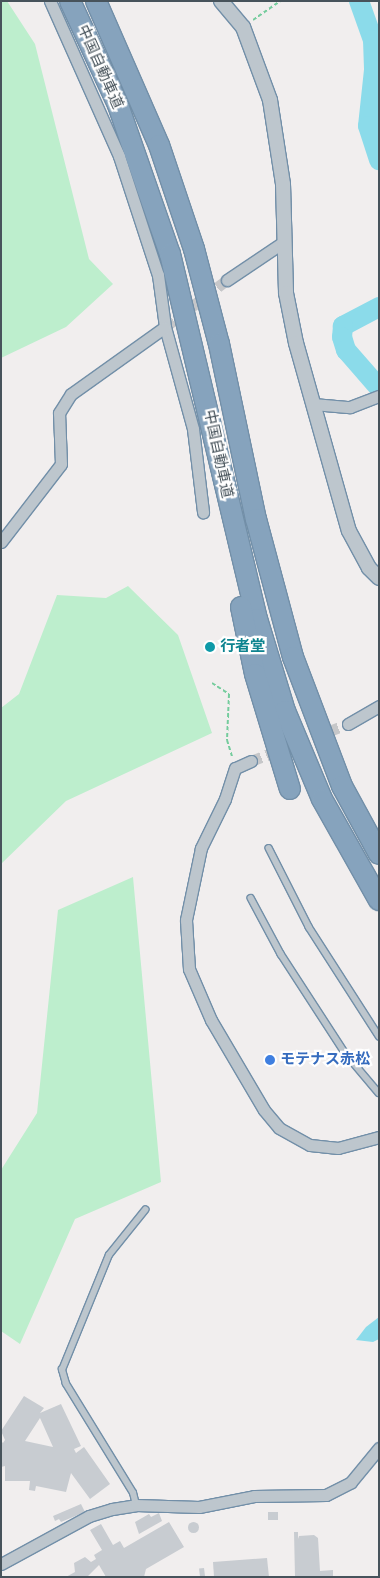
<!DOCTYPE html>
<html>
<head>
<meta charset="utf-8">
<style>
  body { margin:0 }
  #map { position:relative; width:380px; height:1578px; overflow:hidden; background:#f1eeee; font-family:Rubik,"Noto Sans JP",sans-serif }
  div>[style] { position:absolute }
  .green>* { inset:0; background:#bdeecd }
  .water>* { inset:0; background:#8bdbea }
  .river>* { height:20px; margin:-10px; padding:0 10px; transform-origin:10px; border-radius:10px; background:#8bdbea }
  .building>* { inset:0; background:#c8ccd1; transform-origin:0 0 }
  .round { border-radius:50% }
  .minor-tunnel>* { height:11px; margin-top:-5.5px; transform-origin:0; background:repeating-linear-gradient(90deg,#c6c7c9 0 11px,transparent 0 16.5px) }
  .path>* { height:2px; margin-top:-1px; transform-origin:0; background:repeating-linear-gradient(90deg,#75cc9d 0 4px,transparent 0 6.5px) }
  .roads { filter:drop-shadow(1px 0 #728fa8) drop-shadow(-1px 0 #728fa8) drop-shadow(0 1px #728fa8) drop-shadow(0 -1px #728fa8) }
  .service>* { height:5.5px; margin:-2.75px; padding:0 2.75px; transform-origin:2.75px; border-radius:2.75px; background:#bdc6cd }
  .minor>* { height:11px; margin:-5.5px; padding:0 5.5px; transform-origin:5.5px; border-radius:5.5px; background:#bdc6cd }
  .tertiary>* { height:14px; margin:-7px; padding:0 7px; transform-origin:7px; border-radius:7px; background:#bdc6cd }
  .motorway>* { height:20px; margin:-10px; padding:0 10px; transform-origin:10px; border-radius:10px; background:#86a3bd }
  .dots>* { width:14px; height:14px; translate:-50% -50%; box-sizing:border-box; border:2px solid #fff; border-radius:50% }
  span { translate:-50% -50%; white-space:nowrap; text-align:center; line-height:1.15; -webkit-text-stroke:4.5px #fff; paint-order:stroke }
  .street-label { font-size:15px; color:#47535b }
  .culture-label { font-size:15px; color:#0d838f; font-weight:700 }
  .left { translate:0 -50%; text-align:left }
  .shop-label { font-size:15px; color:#366cbe; font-weight:700 }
  .frame { position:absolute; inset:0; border:2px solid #47535b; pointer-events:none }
</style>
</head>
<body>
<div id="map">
  <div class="green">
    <div style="clip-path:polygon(1px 1px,7px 1px,35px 44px,89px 259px,113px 284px,66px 327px,1px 358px)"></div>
    <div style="clip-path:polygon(128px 586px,178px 635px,212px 733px,66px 801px,1px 864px,1px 708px,19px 694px,57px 595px,106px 598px)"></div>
    <div style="clip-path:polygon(133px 877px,161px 1182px,75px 1219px,20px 1344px,1px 1331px,1px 1170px,37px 1113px,58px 910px)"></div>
  </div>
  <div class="water">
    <div style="clip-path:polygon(379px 1317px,379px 1339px,373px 1342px,356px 1340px,366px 1327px)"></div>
  </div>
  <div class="river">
    <div style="left:359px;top:1px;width:41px;rotate:70.3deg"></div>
    <div style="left:373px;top:40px;width:30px;rotate:88deg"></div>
    <div style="left:374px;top:70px;width:56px;rotate:96.1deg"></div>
    <div style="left:368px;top:126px;width:36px;rotate:72deg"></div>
    <div style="left:379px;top:307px;width:41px;rotate:152.2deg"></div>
    <div style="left:343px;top:326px;width:11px;rotate:95deg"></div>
    <div style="left:342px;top:337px;width:14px;rotate:73deg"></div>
    <div style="left:346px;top:350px;width:50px;rotate:49deg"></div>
  </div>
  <div class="building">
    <div style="clip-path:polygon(evenodd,24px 1396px,44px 1408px,40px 1413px,61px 1404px,81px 1446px,74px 1449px,76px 1453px,84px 1447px,110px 1484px,90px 1499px,71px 1473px,66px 1492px,36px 1486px,35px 1491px,29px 1490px,30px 1481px,5px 1481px,5px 1466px,1px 1467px,1px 1441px,3px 1443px,5px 1440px,1px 1431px,24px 1396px,40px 1418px,53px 1447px,25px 1441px,40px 1418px)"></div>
    <div style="clip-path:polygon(81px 1504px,85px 1512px,61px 1522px,59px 1519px,55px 1521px,53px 1516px)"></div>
    <div style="left:268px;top:1512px;width:10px;height:8px"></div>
    <div style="clip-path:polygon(159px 1513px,162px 1521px,139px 1534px,135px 1522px,149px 1514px,151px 1517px)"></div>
    <div class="round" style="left:187.5px;top:1521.5px;width:11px;height:11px"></div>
    <div style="clip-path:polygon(169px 1522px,184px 1547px,146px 1569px,144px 1577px,106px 1577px,99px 1565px,87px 1577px,66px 1577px,75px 1572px,74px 1563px,85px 1557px,91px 1562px,96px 1559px,94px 1555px,102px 1550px,90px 1530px,101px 1524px,113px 1545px,120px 1541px,124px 1548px)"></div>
    <div style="clip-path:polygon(294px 1532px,298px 1532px,298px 1539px,299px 1536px,314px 1535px,318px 1538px,320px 1571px,333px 1570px,333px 1577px,295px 1577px)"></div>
    <div style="clip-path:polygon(267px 1558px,269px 1577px,214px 1577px,213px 1562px)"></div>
    <div style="left:204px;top:1568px;width:8px;height:5px;rotate:83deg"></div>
  </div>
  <div class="minor-tunnel">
    <div style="left:165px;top:327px;width:78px;rotate:-37.2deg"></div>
    <div style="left:251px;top:761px;width:104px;rotate:-20.9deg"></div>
  </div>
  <div class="path">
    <div style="left:253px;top:20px;width:33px;rotate:-35deg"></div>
    <div style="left:212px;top:683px;width:20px;rotate:33deg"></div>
    <div style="left:229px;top:694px;width:46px;rotate:92.5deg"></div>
    <div style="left:227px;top:740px;width:17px;rotate:73deg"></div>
  </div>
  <div class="roads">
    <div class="service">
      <div style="left:269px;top:848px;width:89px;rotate:63.1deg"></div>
      <div style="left:309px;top:927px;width:130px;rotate:57.3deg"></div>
      <div style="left:251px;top:898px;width:64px;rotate:61.8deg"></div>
      <div style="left:281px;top:954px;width:119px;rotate:57deg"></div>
      <div style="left:346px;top:1054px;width:51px;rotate:49.8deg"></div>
      <div style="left:136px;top:1505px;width:12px;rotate:-104deg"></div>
      <div style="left:133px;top:1493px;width:128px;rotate:-121.6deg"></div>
      <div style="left:66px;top:1384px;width:15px;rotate:-106deg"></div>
      <div style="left:62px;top:1370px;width:124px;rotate:-67.8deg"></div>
      <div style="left:109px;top:1255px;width:58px;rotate:-51.3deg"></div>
    </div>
    <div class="minor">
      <div style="left:50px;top:1px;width:170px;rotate:66deg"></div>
      <div style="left:119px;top:156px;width:125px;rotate:71.9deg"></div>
      <div style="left:158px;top:275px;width:52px;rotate:82.3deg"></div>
      <div style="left:165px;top:327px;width:106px;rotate:74.6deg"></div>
      <div style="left:193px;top:429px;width:84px;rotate:83.1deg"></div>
      <div style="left:227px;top:280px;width:66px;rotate:-33.9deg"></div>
      <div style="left:313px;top:404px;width:37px;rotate:5deg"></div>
      <div style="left:350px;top:407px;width:31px;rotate:-21deg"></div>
      <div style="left:1px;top:542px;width:98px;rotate:-52.4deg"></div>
      <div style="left:61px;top:464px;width:51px;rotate:-92.2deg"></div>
      <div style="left:59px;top:413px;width:22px;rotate:-58deg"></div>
      <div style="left:71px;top:394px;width:115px;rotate:-35.5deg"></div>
      <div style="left:348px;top:724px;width:36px;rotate:-30deg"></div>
      <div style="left:251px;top:761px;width:17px;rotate:156deg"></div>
      <div style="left:235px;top:768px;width:33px;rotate:108deg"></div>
      <div style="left:225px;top:799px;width:55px;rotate:116.1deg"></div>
      <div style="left:201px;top:848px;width:74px;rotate:101.8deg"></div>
      <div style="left:186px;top:920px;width:49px;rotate:86.5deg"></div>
      <div style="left:189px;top:969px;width:56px;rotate:66.7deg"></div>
      <div style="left:211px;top:1020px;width:104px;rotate:59.5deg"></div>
      <div style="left:264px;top:1110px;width:23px;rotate:50deg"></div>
      <div style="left:279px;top:1128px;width:35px;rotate:29deg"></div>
      <div style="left:310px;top:1145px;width:28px;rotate:6deg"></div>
      <div style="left:338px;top:1148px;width:42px;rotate:-15deg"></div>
      <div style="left:1px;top:1564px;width:100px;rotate:-28.6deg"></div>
      <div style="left:89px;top:1516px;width:24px;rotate:-17deg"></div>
      <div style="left:112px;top:1509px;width:24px;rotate:-9deg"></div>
      <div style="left:136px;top:1505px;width:63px;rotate:1.8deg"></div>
      <div style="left:199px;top:1507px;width:56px;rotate:-11.3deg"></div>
      <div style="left:254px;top:1496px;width:72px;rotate:-0.8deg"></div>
      <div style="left:326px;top:1495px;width:28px;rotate:-27deg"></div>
      <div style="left:351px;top:1482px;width:44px;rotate:-50.5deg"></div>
    </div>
    <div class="tertiary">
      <div style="left:221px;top:1px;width:34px;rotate:50deg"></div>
      <div style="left:243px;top:27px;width:78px;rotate:69.7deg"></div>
      <div style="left:270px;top:100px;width:85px;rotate:81.2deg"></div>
      <div style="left:283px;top:184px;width:109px;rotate:88.4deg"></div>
      <div style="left:286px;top:293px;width:51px;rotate:78.7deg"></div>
      <div style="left:296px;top:343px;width:195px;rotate:74.3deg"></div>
      <div style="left:349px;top:531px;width:42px;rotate:61.6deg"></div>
      <div style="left:369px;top:568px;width:14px;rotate:45deg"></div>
    </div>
    <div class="motorway">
      <div style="left:70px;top:1px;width:115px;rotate:65.2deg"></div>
      <div style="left:118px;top:105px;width:158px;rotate:70.8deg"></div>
      <div style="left:170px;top:254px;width:375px;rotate:76.6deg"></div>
      <div style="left:257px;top:619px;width:96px;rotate:73.1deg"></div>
      <div style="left:285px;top:711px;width:95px;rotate:67.2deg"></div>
      <div style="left:322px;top:799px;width:116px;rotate:60.6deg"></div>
      <div style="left:96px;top:1px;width:157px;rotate:66.4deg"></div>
      <div style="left:159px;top:145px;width:110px;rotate:71.4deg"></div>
      <div style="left:194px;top:249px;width:98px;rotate:75.3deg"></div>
      <div style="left:219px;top:344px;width:179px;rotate:78.1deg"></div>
      <div style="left:256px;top:519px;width:143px;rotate:75deg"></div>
      <div style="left:293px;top:657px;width:138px;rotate:69.2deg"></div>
      <div style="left:342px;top:786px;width:77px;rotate:61.4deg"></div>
      <div style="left:241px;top:607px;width:68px;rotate:78.2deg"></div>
      <div style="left:255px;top:674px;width:120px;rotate:73.1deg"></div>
    </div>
  </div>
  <div class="dots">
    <div style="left:210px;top:647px;background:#0f9aa8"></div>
    <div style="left:270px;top:1060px;background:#3f7fe0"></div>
  </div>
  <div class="street-label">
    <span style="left:100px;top:67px;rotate:66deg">中国自動車道</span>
    <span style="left:218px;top:454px;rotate:78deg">中国自動車道</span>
  </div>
  <div class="culture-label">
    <span class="left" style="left:220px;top:647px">行者堂</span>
  </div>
  <div class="shop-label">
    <span class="left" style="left:280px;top:1060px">モテナス赤松</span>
  </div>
  <div class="frame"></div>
</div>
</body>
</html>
